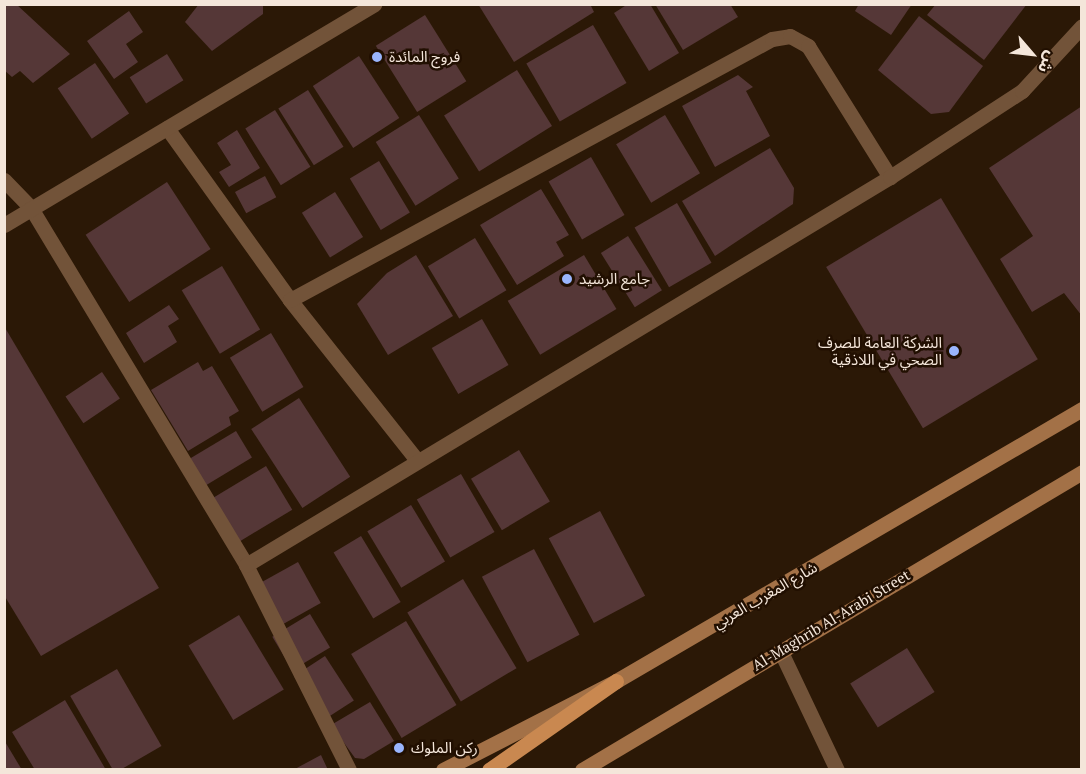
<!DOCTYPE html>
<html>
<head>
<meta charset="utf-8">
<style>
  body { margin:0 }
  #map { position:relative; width:1086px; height:774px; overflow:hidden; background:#2b1806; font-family:"PT Serif","Noto Sans Arabic",serif }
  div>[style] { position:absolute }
  .building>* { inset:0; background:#553737; transform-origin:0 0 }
  .street>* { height:15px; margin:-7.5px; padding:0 7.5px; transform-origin:7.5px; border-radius:7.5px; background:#725339 }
  .secondary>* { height:15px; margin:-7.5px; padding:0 7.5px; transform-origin:7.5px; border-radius:7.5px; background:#a37147 }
  .primary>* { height:15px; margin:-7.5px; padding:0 7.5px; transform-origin:7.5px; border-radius:7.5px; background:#c98850 }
  .dots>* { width:16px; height:16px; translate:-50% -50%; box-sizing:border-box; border:3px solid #210f01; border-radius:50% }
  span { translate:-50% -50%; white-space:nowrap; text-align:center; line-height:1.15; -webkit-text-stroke:5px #210f01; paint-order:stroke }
  .poi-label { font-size:15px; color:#f4e6da }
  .left { translate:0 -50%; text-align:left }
  .right { translate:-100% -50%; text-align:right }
  .street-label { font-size:15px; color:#f4e6da }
  .frame { position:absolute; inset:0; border:6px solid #f4e6da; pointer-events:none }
  .north { position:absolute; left:1002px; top:24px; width:60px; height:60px; -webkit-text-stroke:4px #210f01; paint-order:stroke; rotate:118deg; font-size:16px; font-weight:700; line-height:24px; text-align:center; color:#f4e6da }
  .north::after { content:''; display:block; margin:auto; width:21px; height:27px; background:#f4e6da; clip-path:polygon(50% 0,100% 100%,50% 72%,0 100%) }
</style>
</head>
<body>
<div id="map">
  <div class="building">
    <div style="clip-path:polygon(4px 4px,16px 4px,70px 54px,33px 83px,20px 71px,12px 77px,4px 70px)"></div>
    <div style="clip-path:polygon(199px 4px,263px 4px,263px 14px,212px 51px,185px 22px)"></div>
    <div style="clip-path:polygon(478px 4px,590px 4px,594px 12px,514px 62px)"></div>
    <div style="clip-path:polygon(628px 4px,650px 4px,679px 53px,649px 71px,614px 13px)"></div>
    <div style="clip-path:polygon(655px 4px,730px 4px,738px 17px,683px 50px)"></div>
    <div style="clip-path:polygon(859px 4px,912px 4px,891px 35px,855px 11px)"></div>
    <div style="clip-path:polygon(936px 4px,1027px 4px,984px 60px,927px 15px)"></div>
    <div style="clip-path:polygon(129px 11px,143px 32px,126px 44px,138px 62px,114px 79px,87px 41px)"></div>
    <div style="left:425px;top:15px;width:78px;height:58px;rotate:58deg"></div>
    <div style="clip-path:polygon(919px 16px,983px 66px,949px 112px,931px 114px,878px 70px)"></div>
    <div style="left:593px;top:25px;width:67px;height:77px;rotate:60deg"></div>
    <div style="left:167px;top:54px;width:31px;height:44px;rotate:58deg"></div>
    <div style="left:359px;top:56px;width:74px;height:55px;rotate:57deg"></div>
    <div style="left:95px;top:63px;width:61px;height:45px;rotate:56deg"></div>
    <div style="left:517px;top:70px;width:66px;height:86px;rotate:58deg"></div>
    <div style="clip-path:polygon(738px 75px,753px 87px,746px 91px,770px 136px,715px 167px,682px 106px)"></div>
    <div style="left:308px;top:90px;width:67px;height:35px;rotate:58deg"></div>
    <div style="clip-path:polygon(1082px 106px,1082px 316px,1064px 293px,1032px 312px,1000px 259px,1033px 236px,989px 168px)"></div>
    <div style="left:275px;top:110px;width:67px;height:35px;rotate:58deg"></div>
    <div style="left:419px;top:115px;width:75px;height:51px;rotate:58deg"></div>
    <div style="left:665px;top:115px;width:68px;height:57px;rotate:59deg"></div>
    <div style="clip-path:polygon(237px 130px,260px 168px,229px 187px,219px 172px,231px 165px,217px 143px)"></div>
    <div style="clip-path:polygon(770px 148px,794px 188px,793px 204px,715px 256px,682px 201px)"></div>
    <div style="left:591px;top:157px;width:67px;height:49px;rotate:60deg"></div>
    <div style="left:379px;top:161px;width:60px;height:34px;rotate:59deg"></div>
    <div style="left:265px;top:176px;width:24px;height:34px;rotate:62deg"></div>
    <div style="left:167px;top:182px;width:80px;height:97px;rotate:57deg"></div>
    <div style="clip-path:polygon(541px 189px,569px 235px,556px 242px,564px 256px,517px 285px,480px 225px)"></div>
    <div style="left:335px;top:192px;width:53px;height:39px;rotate:58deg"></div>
    <div style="left:941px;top:198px;width:188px;height:134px;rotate:59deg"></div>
    <div style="left:677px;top:203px;width:69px;height:49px;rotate:60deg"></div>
    <div style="left:628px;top:236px;width:64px;height:32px;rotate:58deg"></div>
    <div style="left:475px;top:238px;width:61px;height:55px;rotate:59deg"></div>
    <div style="clip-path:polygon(416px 255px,453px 316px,388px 355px,357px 304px,387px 273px)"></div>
    <div style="left:584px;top:255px;width:63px;height:89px;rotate:59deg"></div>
    <div style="left:222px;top:266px;width:74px;height:47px;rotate:59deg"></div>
    <div style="clip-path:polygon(169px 305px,179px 319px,168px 326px,177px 342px,144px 363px,126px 333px)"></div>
    <div style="left:482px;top:319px;width:53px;height:58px;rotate:60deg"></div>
    <div style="clip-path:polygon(4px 326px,159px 588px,41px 656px,4px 595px)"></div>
    <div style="left:271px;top:333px;width:63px;height:48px;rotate:59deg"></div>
    <div style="clip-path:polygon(198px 362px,203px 371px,212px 366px,239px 411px,229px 417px,231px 425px,188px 451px,151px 390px)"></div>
    <div style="left:102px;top:372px;width:32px;height:44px;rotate:56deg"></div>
    <div style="left:299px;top:398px;width:94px;height:57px;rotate:57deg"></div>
    <div style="left:236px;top:431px;width:31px;height:56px;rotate:59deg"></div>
    <div style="left:519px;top:450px;width:60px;height:56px;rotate:59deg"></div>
    <div style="left:266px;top:466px;width:51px;height:62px;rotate:59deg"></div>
    <div style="left:461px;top:474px;width:67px;height:51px;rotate:60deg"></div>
    <div style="left:411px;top:505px;width:66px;height:51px;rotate:59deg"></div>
    <div style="left:600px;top:511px;width:96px;height:58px;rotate:62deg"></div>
    <div style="left:361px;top:536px;width:77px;height:32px;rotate:59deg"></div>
    <div style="left:534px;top:549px;width:97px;height:59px;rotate:62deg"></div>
    <div style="left:298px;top:562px;width:47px;height:48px;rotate:61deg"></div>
    <div style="left:463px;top:579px;width:104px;height:65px;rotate:59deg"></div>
    <div style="left:310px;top:614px;width:39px;height:44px;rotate:59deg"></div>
    <div style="left:239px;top:615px;width:87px;height:59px;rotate:59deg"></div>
    <div style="left:406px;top:621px;width:98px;height:64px;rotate:59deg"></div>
    <div style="left:907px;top:648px;width:52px;height:67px;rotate:58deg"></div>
    <div style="left:325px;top:656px;width:53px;height:37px;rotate:57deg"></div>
    <div style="left:117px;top:669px;width:89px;height:54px;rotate:60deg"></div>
    <div style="clip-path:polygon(65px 700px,106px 770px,35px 770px,12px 732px)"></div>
    <div style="clip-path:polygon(370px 702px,394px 741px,364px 759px,355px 758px,331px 725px)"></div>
    <div style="clip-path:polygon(4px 740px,22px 770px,4px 770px)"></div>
    <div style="clip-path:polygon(321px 755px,328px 770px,293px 770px)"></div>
  </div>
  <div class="street">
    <div style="left:167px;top:128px;width:211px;rotate:54.4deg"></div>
    <div style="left:290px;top:300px;width:203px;rotate:51.6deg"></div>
    <div style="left:4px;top:180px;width:39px;rotate:46deg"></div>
    <div style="left:31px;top:208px;width:417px;rotate:58.9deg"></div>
    <div style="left:246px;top:565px;width:229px;rotate:63.3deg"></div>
    <div style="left:4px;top:225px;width:431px;rotate:-30.8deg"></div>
    <div style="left:290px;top:300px;width:548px;rotate:-28.44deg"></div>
    <div style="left:772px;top:39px;width:18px;rotate:-9deg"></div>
    <div style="left:790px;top:36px;width:21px;rotate:29deg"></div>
    <div style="left:808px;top:46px;width:155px;rotate:58deg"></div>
    <div style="left:246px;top:565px;width:752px;rotate:-31.07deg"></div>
    <div style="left:890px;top:177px;width:158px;rotate:-33.1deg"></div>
    <div style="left:1022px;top:91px;width:88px;rotate:-47.3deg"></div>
    <div style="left:780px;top:650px;width:133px;rotate:64.6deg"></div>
  </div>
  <div class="secondary">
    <div style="left:443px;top:770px;width:195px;rotate:-27.2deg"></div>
    <div style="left:616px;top:681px;width:540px;rotate:-30.27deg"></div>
    <div style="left:582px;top:770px;width:582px;rotate:-30.79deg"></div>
  </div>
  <div class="primary">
    <div style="left:489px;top:770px;width:155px;rotate:-35deg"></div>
  </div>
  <div class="dots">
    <div style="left:377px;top:57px;background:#9ab5fd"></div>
    <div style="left:567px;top:279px;background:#9ab5fd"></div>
    <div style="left:954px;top:351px;background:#9ab5fd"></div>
    <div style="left:399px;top:748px;background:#9ab5fd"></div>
  </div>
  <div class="poi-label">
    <span class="left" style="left:389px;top:57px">فروج المائدة</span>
    <span class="left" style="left:579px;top:279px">جامع الرشيد</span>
    <span class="right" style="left:942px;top:351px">الشركة العامة للصرف<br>الصحي في اللاذقية</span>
    <span class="left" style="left:411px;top:748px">ركن الملوك</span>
  </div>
  <div class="street-label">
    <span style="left:765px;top:595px;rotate:-30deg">شارع المغرب العربي</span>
    <span style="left:831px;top:620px;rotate:-31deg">Al-Maghrib Al-Arabi Street</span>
  </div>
  <div class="frame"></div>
  <div class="north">ش</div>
</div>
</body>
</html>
